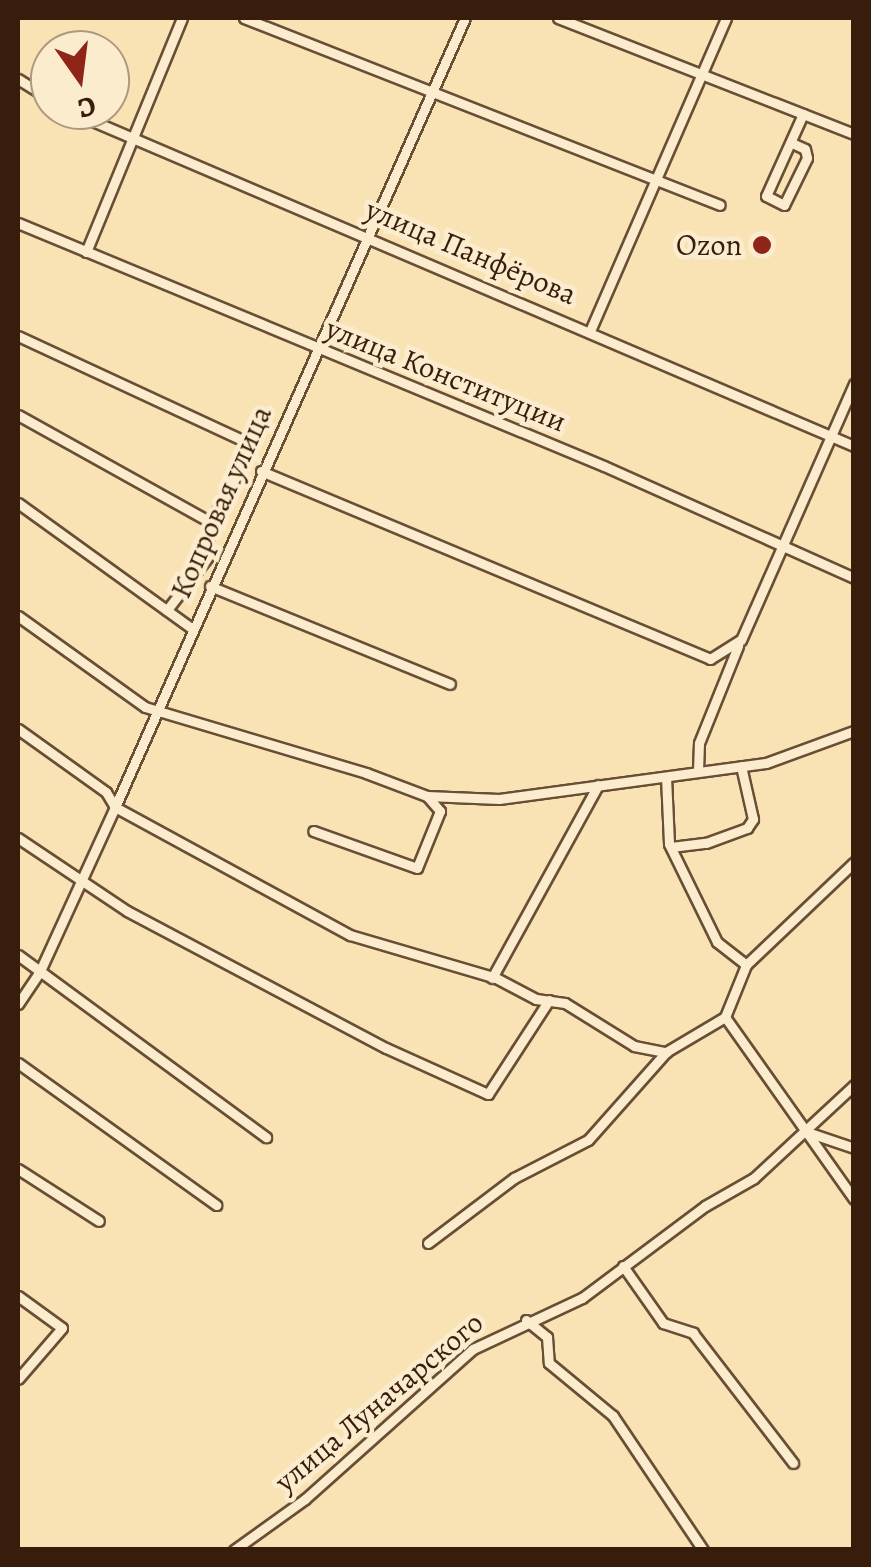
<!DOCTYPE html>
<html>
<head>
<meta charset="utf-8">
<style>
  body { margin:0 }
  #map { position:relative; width:871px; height:1567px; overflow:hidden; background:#f9e2b4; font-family:Alegreya,serif }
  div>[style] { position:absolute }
  .roads { filter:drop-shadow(2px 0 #694e36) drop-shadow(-2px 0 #694e36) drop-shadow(0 2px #694e36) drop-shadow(0 -2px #694e36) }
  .street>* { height:9px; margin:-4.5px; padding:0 4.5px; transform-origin:4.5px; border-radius:4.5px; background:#fbecce }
  .dots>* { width:28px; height:28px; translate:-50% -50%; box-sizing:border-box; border:5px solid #fbecce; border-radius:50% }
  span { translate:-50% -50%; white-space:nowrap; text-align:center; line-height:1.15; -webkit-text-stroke:9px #fbecce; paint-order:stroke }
  .poi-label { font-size:30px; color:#391d0c }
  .right { translate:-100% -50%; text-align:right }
  .street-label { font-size:30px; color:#391d0c }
  .frame { position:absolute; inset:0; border:20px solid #391d0c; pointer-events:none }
  .north { position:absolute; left:30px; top:30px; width:100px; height:100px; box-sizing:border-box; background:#fbecce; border:2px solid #ad9980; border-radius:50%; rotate:166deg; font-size:28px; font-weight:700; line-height:40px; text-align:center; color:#391d0c }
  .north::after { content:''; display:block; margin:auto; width:35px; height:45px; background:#8f2418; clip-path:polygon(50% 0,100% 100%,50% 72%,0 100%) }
</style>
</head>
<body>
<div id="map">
  <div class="roads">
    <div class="street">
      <div style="left:244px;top:18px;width:511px;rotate:21.45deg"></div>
      <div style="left:558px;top:18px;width:318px;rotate:21.4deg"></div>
      <div style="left:18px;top:79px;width:38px;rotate:32deg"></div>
      <div style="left:67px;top:110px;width:856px;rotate:23.12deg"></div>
      <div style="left:792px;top:143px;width:14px;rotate:25deg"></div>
      <div style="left:805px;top:149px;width:9px;rotate:77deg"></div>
      <div style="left:807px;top:158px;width:52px;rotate:116.1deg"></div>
      <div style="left:784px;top:205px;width:20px;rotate:-153deg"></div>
      <div style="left:766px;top:196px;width:90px;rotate:-65.7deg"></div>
      <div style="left:18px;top:223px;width:634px;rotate:22.52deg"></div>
      <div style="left:604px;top:466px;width:274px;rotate:24.1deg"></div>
      <div style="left:86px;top:252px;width:253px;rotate:-67.7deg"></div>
      <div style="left:590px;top:331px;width:341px;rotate:-66.5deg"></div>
      <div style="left:18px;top:336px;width:254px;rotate:24.9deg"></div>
      <div style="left:248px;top:443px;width:18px;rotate:99deg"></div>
      <div style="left:245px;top:461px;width:70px;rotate:119.8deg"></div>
      <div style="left:18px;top:415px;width:220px;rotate:29.1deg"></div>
      <div style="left:210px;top:522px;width:36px;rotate:95deg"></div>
      <div style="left:207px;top:558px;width:66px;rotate:127.6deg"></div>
      <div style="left:261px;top:471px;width:487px;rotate:22.7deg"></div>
      <div style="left:710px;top:659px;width:36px;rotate:-32deg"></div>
      <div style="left:741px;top:640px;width:280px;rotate:-66.2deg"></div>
      <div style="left:18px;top:503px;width:213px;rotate:35.8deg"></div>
      <div style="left:210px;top:586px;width:259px;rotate:22.2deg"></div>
      <div style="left:18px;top:616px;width:156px;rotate:35.6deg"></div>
      <div style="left:145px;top:707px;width:231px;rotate:16.6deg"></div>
      <div style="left:366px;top:773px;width:65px;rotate:20.7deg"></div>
      <div style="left:427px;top:796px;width:20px;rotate:49deg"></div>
      <div style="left:440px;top:811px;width:61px;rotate:112deg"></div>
      <div style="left:417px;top:868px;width:110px;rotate:-160.4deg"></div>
      <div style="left:18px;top:729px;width:108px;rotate:35.6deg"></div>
      <div style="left:106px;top:792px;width:17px;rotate:59deg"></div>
      <div style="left:115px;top:807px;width:268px;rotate:28.6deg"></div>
      <div style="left:350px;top:935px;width:152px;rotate:16.4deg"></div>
      <div style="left:496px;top:978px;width:45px;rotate:27.7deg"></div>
      <div style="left:536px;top:999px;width:29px;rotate:8deg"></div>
      <div style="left:565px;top:1003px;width:81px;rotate:31.9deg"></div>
      <div style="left:634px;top:1046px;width:33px;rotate:11deg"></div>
      <div style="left:698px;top:771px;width:28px;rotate:-88deg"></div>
      <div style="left:699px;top:743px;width:105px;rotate:-68.1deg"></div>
      <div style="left:666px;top:777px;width:67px;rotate:87.4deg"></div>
      <div style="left:669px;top:844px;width:109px;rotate:63.9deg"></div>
      <div style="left:717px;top:942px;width:37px;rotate:38deg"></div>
      <div style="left:427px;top:796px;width:72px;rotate:2.4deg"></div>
      <div style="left:499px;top:799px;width:269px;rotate:-7.7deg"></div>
      <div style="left:766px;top:763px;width:94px;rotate:-20deg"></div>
      <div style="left:18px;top:838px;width:131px;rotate:33.8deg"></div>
      <div style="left:127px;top:911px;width:293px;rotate:27.9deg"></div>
      <div style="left:386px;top:1048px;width:112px;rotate:24.3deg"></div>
      <div style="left:488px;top:1094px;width:112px;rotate:-57deg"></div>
      <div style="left:671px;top:847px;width:35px;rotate:-7deg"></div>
      <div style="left:706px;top:843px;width:44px;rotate:-20.1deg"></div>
      <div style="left:747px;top:828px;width:11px;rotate:-56deg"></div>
      <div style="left:753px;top:819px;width:54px;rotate:-102.8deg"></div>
      <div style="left:18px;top:955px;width:308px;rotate:36.3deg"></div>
      <div style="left:492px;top:978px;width:220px;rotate:-61.2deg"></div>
      <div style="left:18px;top:1004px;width:40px;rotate:-56deg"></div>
      <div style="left:40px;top:971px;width:180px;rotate:-65.4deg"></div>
      <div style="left:115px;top:807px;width:863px;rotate:-66.08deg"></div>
      <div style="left:725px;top:1017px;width:223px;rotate:54.7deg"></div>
      <div style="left:18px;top:1063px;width:244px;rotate:35.6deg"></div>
      <div style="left:807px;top:1132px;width:50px;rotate:18.8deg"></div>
      <div style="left:18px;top:1169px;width:96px;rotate:32.7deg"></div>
      <div style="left:428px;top:1243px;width:108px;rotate:-37.1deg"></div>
      <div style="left:514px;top:1178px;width:83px;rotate:-27.2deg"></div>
      <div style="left:588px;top:1140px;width:118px;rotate:-48.4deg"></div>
      <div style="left:666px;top:1052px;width:69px;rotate:-30.7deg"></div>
      <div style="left:725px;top:1017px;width:56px;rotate:-68deg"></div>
      <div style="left:746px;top:965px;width:149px;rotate:-43.6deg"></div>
      <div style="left:623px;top:1266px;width:70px;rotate:54.9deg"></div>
      <div style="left:663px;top:1323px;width:32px;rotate:18deg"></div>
      <div style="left:693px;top:1333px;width:164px;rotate:52.4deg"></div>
      <div style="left:18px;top:1296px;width:54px;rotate:36deg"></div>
      <div style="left:62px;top:1328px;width:67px;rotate:130.8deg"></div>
      <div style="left:526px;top:1320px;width:27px;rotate:39deg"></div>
      <div style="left:547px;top:1337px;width:26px;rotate:86deg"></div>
      <div style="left:549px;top:1363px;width:83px;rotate:39.6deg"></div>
      <div style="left:613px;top:1416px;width:161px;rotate:56.1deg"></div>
      <div style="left:234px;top:1550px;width:87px;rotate:-35.7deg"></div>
      <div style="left:305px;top:1499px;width:225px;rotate:-41.8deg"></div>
      <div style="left:473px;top:1349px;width:120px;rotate:-25.1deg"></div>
      <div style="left:582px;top:1298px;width:154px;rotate:-36.8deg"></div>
      <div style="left:705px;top:1206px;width:56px;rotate:-29.7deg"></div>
      <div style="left:754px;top:1178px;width:137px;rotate:-42.9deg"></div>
    </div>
  </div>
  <div class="dots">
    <div style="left:762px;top:245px;background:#8f2418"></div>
  </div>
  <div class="poi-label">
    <span class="right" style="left:742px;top:245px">Ozon</span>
  </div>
  <div class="street-label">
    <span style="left:471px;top:252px;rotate:23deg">улица Панфёрова</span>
    <span style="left:446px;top:375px;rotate:22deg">улица Конституции</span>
    <span style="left:221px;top:502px;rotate:-66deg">Копровая улица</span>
    <span style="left:379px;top:1402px;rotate:-40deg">улица Луначарского</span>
  </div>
  <div class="frame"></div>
  <div class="north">С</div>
</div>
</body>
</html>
